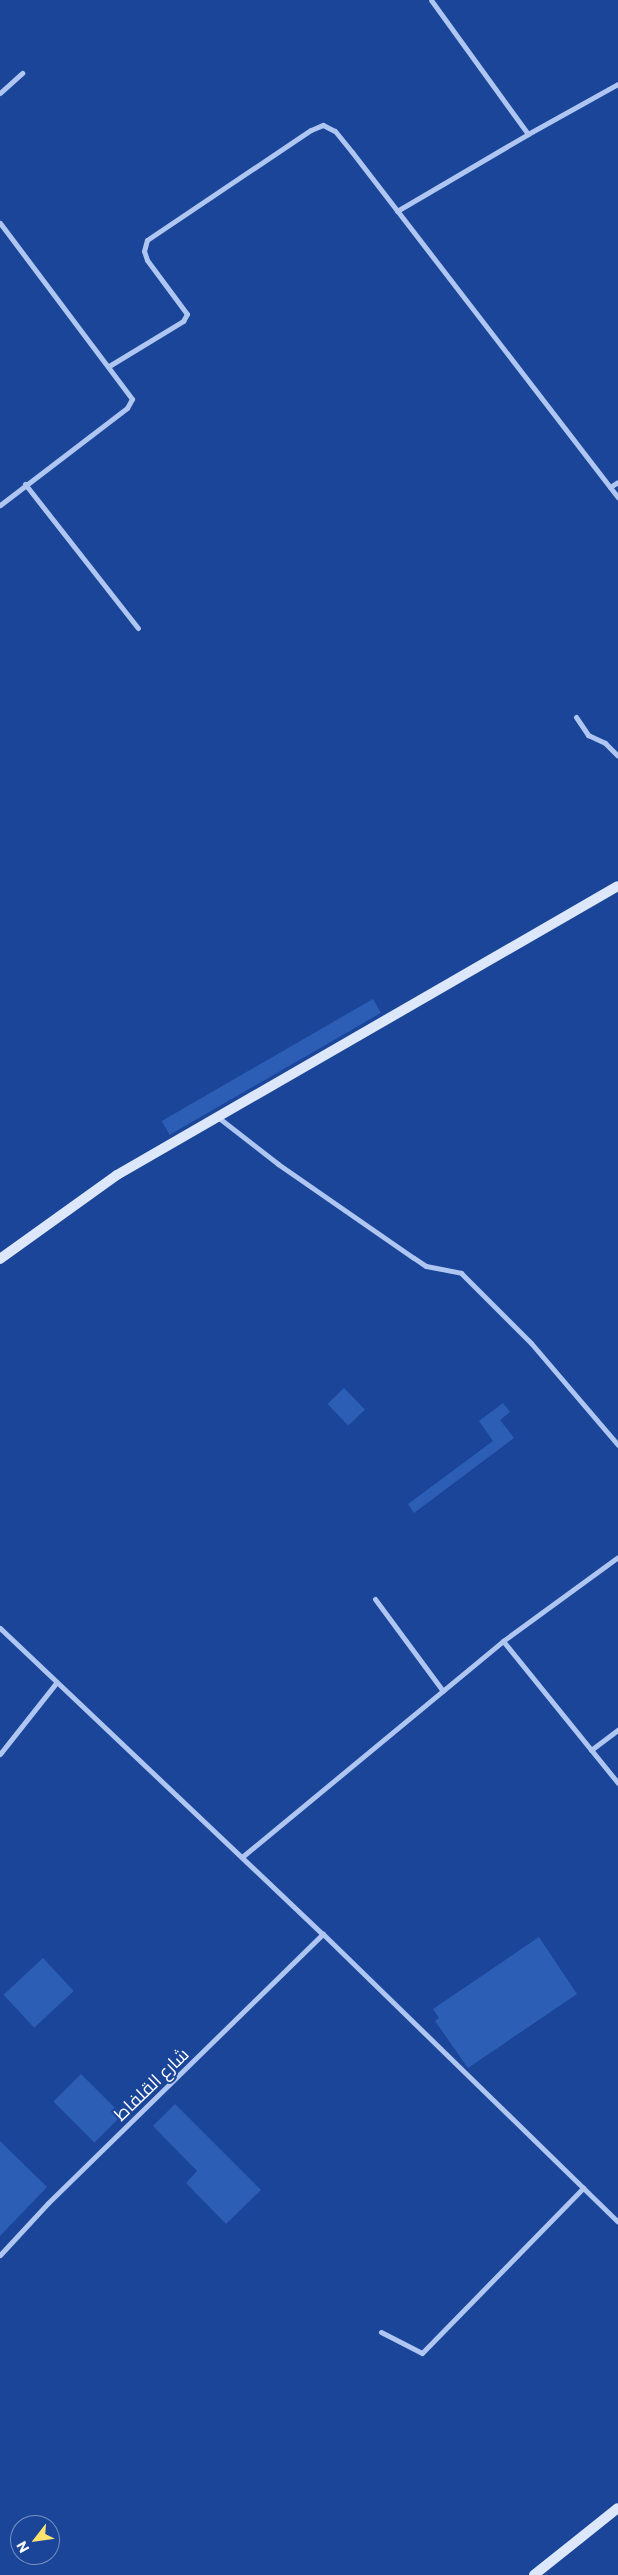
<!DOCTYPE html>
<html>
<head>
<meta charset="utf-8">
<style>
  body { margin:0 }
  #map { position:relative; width:618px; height:2575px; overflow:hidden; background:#1a4598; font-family:Commissioner,Cairo,sans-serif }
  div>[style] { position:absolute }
  .green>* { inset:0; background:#2d5eb5; transform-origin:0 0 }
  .street>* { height:5px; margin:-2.5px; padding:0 2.5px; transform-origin:2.5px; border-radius:2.5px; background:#aec6f1 }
  .secondary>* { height:10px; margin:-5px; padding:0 5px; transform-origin:5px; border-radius:5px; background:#dce7fb }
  span { translate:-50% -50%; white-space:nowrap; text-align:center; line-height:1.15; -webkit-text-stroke:4px #1a4598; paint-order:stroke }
  .street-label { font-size:18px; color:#fff }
  .north { position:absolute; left:10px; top:2515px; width:50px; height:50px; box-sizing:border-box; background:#1a4598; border:1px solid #768fc1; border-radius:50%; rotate:240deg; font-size:14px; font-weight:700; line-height:20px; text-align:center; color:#fff }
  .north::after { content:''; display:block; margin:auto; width:18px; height:22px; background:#ffe26d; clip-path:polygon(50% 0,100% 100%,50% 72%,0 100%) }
</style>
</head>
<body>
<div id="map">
  <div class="green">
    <div style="left:373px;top:999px;width:16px;height:244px;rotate:60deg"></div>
    <div style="left:344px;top:1388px;width:30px;height:23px;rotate:46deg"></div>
    <div style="clip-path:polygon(503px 1403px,510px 1412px,500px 1420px,514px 1438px,414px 1513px,408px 1504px,493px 1441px,479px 1421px)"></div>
    <div style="clip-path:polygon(539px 1937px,577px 1994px,468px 2068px,435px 2021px,439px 2018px,433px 2009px)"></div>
    <div style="left:43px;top:1958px;width:45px;height:54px;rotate:47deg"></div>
    <div style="left:81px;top:2074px;width:58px;height:39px;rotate:45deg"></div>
    <div style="clip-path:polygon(175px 2104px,261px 2190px,226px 2224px,186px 2183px,197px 2171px,153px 2126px)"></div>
    <div style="clip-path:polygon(0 2141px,47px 2187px,0 2236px)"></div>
  </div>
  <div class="street">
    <div style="left:0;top:93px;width:30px;rotate:-42deg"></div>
    <div style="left:528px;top:134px;width:103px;rotate:-29.1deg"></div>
    <div style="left:397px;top:211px;width:152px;rotate:-30.4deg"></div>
    <div style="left:528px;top:134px;width:165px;rotate:-125.9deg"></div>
    <div style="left:0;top:223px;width:220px;rotate:53.1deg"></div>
    <div style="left:132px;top:399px;width:10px;rotate:119deg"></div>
    <div style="left:127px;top:408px;width:160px;rotate:142.6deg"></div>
    <div style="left:109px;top:366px;width:87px;rotate:-31.3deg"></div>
    <div style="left:183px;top:321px;width:8px;rotate:-60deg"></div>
    <div style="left:187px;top:314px;width:67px;rotate:-126.5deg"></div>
    <div style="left:147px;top:260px;width:9px;rotate:-108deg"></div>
    <div style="left:144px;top:251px;width:11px;rotate:-75deg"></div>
    <div style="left:147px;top:240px;width:197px;rotate:-33.9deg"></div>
    <div style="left:311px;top:130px;width:13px;rotate:-23deg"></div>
    <div style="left:323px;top:125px;width:13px;rotate:27deg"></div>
    <div style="left:335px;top:131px;width:27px;rotate:51deg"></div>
    <div style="left:352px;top:152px;width:436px;rotate:52.4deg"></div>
    <div style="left:25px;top:484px;width:183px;rotate:51.9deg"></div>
    <div style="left:610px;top:487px;width:9px;rotate:-32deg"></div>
    <div style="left:576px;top:717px;width:22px;rotate:56deg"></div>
    <div style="left:588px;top:735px;width:19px;rotate:25deg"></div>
    <div style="left:605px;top:743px;width:18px;rotate:45deg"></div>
    <div style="left:219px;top:1118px;width:75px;rotate:37.9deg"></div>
    <div style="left:278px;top:1164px;width:165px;rotate:34.7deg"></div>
    <div style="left:414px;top:1258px;width:14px;rotate:34deg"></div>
    <div style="left:426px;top:1266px;width:36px;rotate:11deg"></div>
    <div style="left:461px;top:1273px;width:99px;rotate:45deg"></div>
    <div style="left:531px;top:1343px;width:134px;rotate:49.5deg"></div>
    <div style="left:375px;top:1599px;width:114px;rotate:53.5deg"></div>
    <div style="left:0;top:1628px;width:445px;rotate:43.5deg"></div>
    <div style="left:323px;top:1934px;width:412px;rotate:44.3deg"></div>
    <div style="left:503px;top:1641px;width:183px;rotate:51deg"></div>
    <div style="left:591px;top:1750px;width:34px;rotate:-37deg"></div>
    <div style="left:0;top:1754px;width:90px;rotate:-51.7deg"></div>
    <div style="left:242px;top:1857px;width:339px;rotate:-39.6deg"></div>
    <div style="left:503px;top:1641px;width:142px;rotate:-36.1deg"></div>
    <div style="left:0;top:2255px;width:71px;rotate:-47.3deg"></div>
    <div style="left:48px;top:2203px;width:385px;rotate:-44.4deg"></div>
    <div style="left:381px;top:2332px;width:46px;rotate:27.1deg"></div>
    <div style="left:422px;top:2353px;width:231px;rotate:-45.7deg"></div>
  </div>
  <div class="secondary">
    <div style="left:0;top:1259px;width:144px;rotate:-35.7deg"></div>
    <div style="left:117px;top:1175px;width:578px;rotate:-29.98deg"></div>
    <div style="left:534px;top:2575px;width:107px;rotate:-38.6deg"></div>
  </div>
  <div class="street-label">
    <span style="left:151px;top:2084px;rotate:-44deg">شارع القلفاط</span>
  </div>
  <div class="north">N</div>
</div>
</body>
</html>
